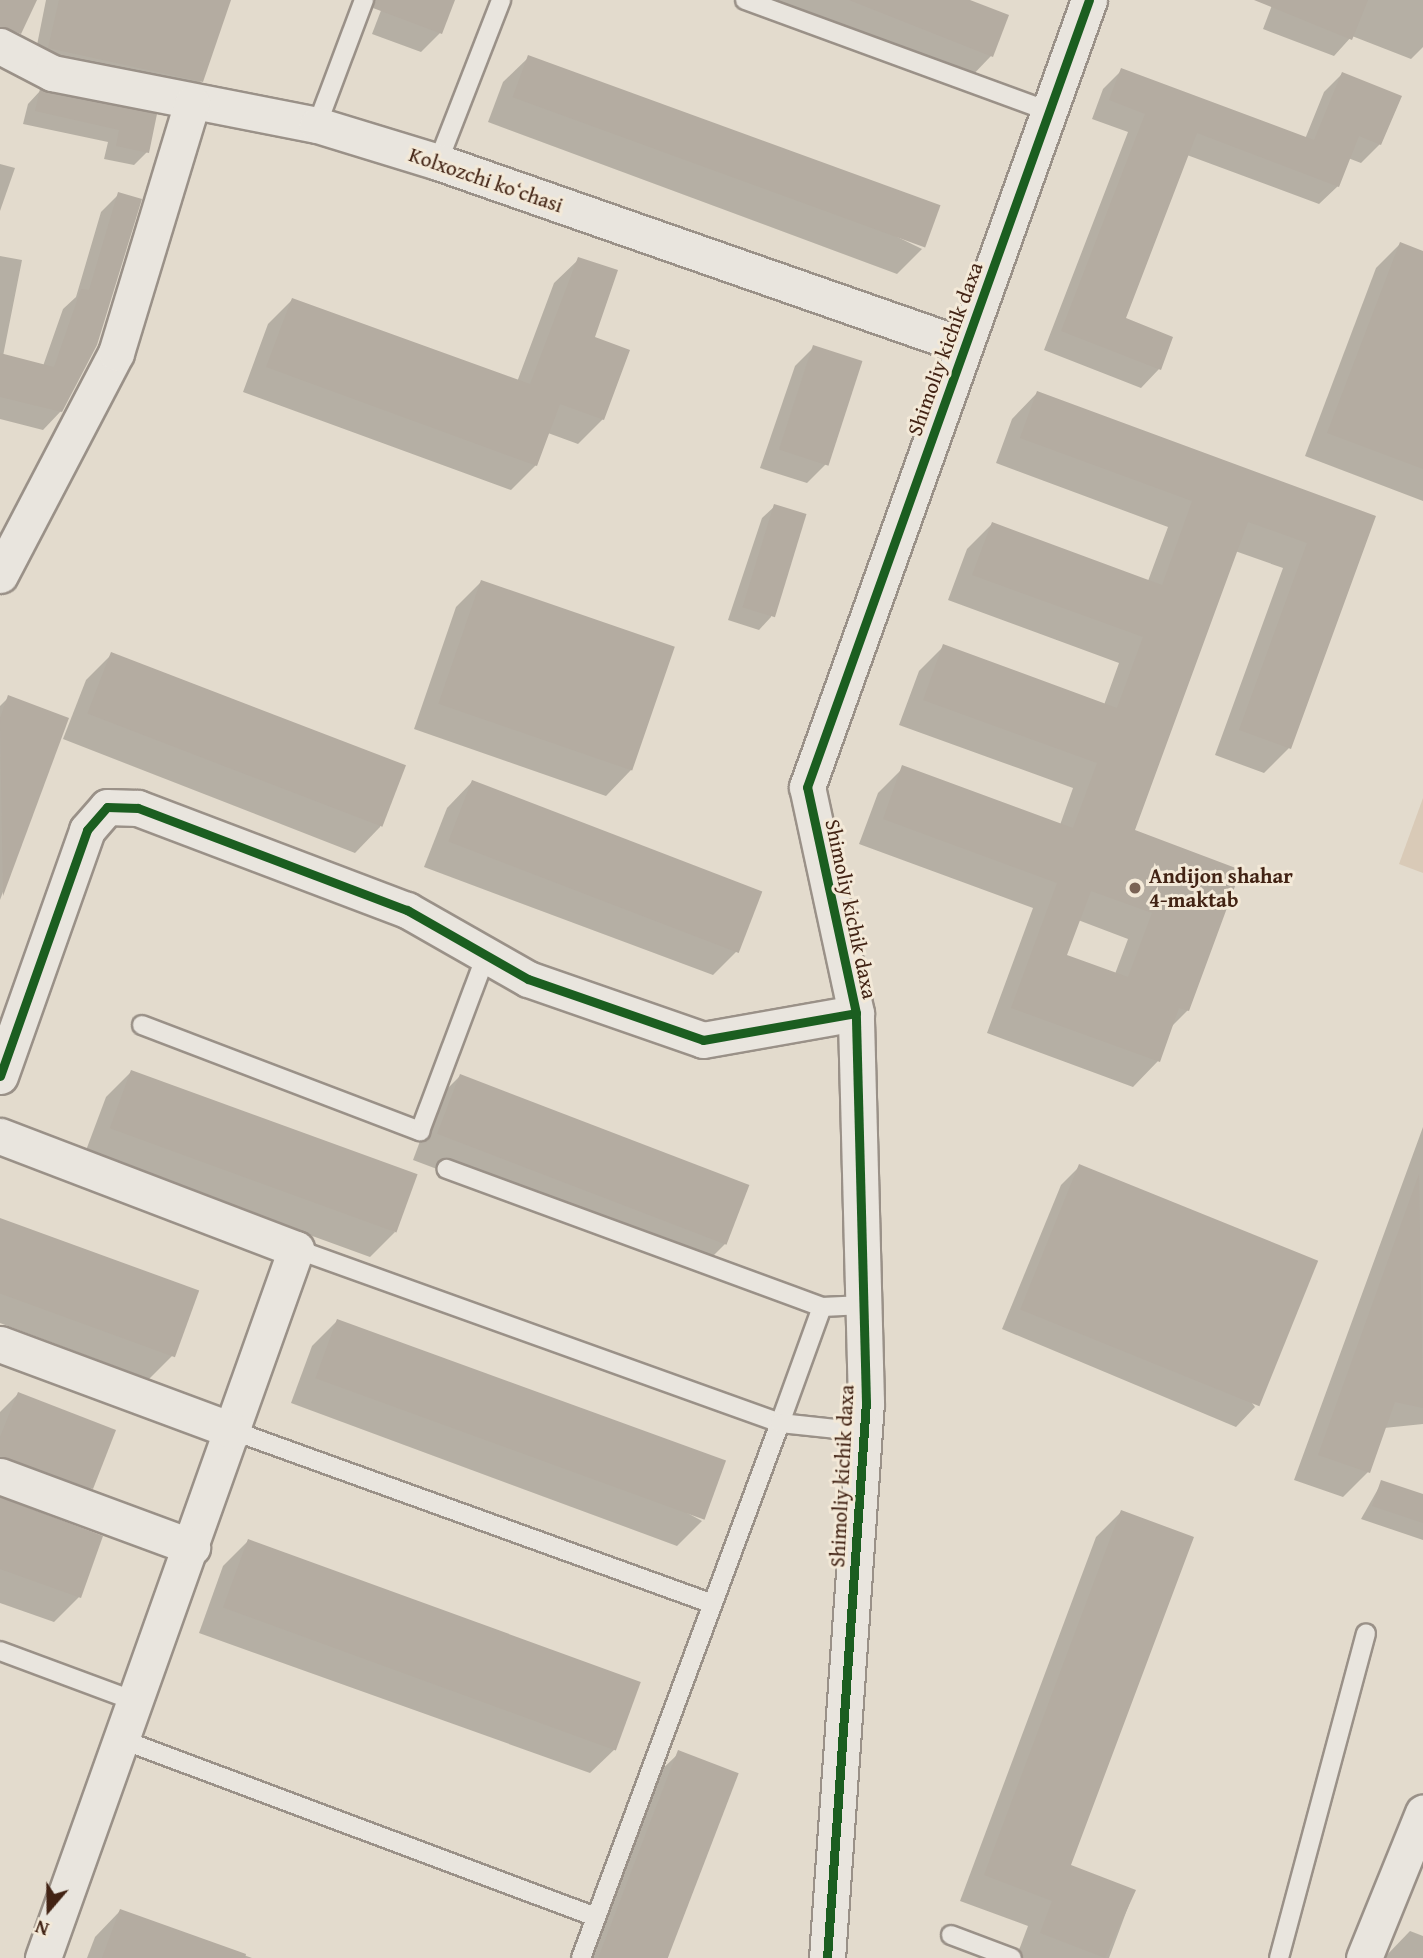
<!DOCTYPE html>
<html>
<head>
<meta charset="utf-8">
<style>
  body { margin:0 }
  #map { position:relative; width:1423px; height:1958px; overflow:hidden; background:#e3dbcd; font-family:"Gentium Book Plus",serif }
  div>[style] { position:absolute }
  .green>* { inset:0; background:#d9cab7 }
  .shadow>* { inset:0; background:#0003 }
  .building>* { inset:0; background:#b4aca1; transform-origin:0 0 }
  .roads { filter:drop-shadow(2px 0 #9a9188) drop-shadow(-2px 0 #9a9188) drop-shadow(0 2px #9a9188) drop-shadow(0 -2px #9a9188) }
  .service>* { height:18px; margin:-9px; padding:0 9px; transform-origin:9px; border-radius:9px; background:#e9e5de }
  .minor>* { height:35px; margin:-17.5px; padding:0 17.5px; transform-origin:17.5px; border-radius:17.5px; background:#e9e5de }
  .cycleway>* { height:9px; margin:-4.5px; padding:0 4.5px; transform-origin:4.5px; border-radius:4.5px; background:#1b5e20 }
  .dots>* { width:19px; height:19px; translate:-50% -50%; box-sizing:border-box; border:4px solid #f3e9d8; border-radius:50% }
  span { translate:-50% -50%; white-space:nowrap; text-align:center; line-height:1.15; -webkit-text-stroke:6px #f3e9d8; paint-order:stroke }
  .street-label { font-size:21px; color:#422314 }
  .poi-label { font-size:21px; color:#422314; font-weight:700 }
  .left { translate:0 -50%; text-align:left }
  .north { position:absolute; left:14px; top:1874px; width:70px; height:70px; -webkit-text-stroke:5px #f3e9d8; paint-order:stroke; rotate:200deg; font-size:19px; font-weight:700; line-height:28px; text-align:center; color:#422314 }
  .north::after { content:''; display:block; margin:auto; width:24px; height:32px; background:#422314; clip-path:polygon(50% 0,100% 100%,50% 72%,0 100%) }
</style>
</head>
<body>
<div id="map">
  <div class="green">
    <div style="clip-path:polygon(1423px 798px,1423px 873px,1399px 864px)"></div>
  </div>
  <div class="shadow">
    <div style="clip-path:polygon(0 0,35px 0,2px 50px,0 49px)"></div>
    <div style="clip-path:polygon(46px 0,229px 0,201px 81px,184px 98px,33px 65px)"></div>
    <div style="clip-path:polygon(385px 0,453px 0,440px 33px,421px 52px,372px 34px)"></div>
    <div style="clip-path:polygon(750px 0,965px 0,1007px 16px,991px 56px,966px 82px)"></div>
    <div style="clip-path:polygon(1274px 0,1423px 0,1423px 47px,1411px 59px,1352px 36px,1334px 56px,1263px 29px)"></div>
    <div style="clip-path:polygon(529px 57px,922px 249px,897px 274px,488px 122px,503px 82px)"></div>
    <div style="clip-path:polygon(1122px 70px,1305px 139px,1324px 92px,1342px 74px,1380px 144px,1361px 163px,1348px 158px,1338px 186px,1319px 204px,1187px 155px,1124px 319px,1159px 369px,1141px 388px,1044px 350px,1128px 132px,1092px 119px,1103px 89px)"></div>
    <div style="clip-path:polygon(40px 91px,155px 115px,147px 152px,134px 165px,104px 159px,108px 142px,23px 124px,28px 104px)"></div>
    <div style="clip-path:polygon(0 164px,15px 168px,0 211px)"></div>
    <div style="clip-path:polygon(119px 194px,61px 411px,43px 430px,0 419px,0 256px,22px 260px,3px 356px,43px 366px,63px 309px,76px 297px,101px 212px)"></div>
    <div style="clip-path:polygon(1400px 244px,1423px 253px,1423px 501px,1305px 456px,1376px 268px)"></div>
    <div style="clip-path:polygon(579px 259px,603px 419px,578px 444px,548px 433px,536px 465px,511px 490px,243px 392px,268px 324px,292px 300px,517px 382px,554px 283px)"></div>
    <div style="clip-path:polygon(814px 347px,826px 464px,807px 483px,760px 468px,795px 366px)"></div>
    <div style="clip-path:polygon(evenodd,1037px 393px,1374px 517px,1289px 748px,1264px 773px,1215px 755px,1283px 568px,1235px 551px,1133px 831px,1188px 1010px,1171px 1027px,1158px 1061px,1133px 1087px,987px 1033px,1033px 908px,859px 844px,878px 793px,903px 768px,1060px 825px,1073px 788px,899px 725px,919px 671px,944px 646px,1104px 705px,1119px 663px,948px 600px,967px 549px,992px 524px,1148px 581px,1168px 527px,996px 463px,1012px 419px,1037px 393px,1078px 920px,1128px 939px,1115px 974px,1065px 956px,1078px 920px)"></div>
    <div style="clip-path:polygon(775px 506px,771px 617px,759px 630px,728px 620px,762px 518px)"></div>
    <div style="clip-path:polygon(481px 582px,631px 770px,606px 796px,414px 729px,456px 607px)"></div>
    <div style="clip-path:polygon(112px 654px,404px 767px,380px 827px,355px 853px,63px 739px,86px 680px)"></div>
    <div style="clip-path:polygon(9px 697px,67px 719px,0 900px,0 706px)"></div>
    <div style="clip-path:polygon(472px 782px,738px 950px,713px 975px,424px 867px,447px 808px)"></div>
    <div style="clip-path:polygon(131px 1072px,395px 1232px,370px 1257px,85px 1153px,106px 1097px)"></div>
    <div style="clip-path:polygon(460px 1076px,726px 1243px,701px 1268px,413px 1160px,435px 1101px)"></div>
    <div style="clip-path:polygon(1423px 1127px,1423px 1424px,1384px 1428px,1368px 1472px,1343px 1497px,1294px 1480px)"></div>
    <div style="clip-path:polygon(1080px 1166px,1255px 1407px,1236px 1427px,1002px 1329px,1061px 1185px)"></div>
    <div style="clip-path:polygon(0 1220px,174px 1354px,149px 1379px,0 1323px)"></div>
    <div style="clip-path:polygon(337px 1321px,702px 1521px,677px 1546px,291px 1403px,312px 1346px)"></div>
    <div style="clip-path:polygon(18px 1394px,92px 1488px,72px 1507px,0 1480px,0 1412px)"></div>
    <div style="clip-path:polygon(1382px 1482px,1423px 1496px,1423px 1540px,1361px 1519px)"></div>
    <div style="clip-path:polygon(0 1499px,79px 1597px,54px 1622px,0 1603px)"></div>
    <div style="clip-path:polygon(1121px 1512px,1069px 1866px,1134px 1891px,1109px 1958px,1016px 1958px,1028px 1926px,960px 1901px,1096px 1537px)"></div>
    <div style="clip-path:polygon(248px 1541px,616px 1748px,590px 1773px,199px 1633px,223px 1566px)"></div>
    <div style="clip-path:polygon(679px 1753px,668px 1958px,587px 1958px,653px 1778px)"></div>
    <div style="clip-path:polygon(120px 1911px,252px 1958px,87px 1958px,95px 1937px)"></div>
    <div style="clip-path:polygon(1410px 1931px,1423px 1936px,1423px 1958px,1384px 1958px)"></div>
  </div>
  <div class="building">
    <div style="clip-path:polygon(0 0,37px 0,21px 34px,0 26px)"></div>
    <div style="clip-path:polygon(59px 0,231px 0,203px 82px,48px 48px)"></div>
    <div style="clip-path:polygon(375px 0,455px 0,442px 34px,373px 8px)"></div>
    <div style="clip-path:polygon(849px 0,970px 0,1009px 15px,993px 57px)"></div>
    <div style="clip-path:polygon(1254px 0,1368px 0,1352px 40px)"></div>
    <div style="left:528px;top:55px;width:439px;height:45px;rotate:20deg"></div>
    <div style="clip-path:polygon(1121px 68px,1314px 140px,1342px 72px,1402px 96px,1381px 145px,1359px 136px,1339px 187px,1197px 133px,1126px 318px,1173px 337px,1161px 370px,1061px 331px,1145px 114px,1109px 100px)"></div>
    <div style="clip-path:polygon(40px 89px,157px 114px,149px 153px,116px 146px,119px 130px,35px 111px)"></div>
    <div style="clip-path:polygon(118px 192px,142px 199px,97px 345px,62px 412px,0 397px,0 353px,54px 367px,81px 289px,89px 290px)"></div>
    <div style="clip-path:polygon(1400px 242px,1423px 251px,1423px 469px,1327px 433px)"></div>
    <div style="clip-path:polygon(578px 257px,618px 270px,595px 337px,630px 350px,604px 420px,560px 404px,537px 466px,266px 367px,292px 298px,530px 384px)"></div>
    <div style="left:813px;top:345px;width:52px;height:110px;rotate:18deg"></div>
    <div style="clip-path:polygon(evenodd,1037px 391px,1376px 516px,1291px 749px,1239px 730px,1307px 543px,1248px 522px,1135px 830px,1241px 870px,1189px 1011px,1179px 1008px,1160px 1062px,1011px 1008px,1057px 883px,883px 819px,902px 765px,1073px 828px,1097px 763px,923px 700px,943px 644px,1117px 708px,1143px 637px,972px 575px,992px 522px,1162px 585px,1192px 501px,1020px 438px,1037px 391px,1091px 891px,1152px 913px,1128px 977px,1067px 955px,1091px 891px)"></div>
    <div style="left:774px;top:504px;width:34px;height:108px;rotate:17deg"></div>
    <div style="left:481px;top:580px;width:205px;height:131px;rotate:19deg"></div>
    <div style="left:111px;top:652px;width:316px;height:66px;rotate:21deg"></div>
    <div style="clip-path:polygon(8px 695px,69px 718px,3px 896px,0 718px)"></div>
    <div style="left:472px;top:780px;width:311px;height:66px;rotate:21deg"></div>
    <div style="left:131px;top:1070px;width:305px;height:62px;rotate:20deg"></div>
    <div style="left:460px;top:1074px;width:310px;height:64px;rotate:21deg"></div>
    <div style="left:1079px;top:1164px;width:258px;height:157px;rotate:22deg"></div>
    <div style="clip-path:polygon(1419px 1174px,1423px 1408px,1395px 1402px,1370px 1473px,1318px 1455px)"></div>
    <div style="left:0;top:1218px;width:212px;height:71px;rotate:20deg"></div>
    <div style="left:337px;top:1319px;width:414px;height:63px;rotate:20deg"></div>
    <div style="clip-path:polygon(18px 1392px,116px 1430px,93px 1489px,0 1456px,0 1437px)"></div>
    <div style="clip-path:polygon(1381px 1480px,1423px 1494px,1423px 1523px,1372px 1506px)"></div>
    <div style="clip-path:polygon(0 1497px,103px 1536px,81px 1598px,0 1569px)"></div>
    <div style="clip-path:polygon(1121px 1510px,1194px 1537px,1071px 1865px,1136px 1890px,1105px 1958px,1040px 1933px,1052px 1901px,984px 1875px)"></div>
    <div style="left:248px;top:1539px;width:418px;height:73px;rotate:20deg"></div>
    <div style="left:678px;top:1750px;width:65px;height:222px;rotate:21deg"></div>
    <div style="clip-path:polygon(120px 1909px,246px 1954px,245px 1958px,102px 1958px)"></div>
  </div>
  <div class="roads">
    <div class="service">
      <div style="left:745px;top:0;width:324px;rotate:20.1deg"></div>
      <div style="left:317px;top:125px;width:134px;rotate:-69.4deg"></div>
      <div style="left:438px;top:162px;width:174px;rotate:-68.7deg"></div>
      <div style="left:142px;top:1025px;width:298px;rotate:20.9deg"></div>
      <div style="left:420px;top:1131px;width:188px;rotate:-69.4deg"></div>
      <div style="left:296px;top:1249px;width:514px;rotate:19.77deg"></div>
      <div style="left:780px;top:1423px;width:123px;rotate:-70.1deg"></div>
      <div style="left:822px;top:1307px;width:400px;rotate:-159.8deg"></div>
      <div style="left:822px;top:1307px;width:42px;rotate:-2.7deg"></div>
      <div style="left:234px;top:1431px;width:509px;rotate:19.86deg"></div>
      <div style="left:0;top:1651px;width:146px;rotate:20.4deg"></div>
      <div style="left:123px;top:1740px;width:505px;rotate:20.52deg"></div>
      <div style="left:951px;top:1935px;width:65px;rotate:20.7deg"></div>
      <div style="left:581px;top:1958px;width:571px;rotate:-69.6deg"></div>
      <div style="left:780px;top:1423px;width:84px;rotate:6.1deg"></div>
      <div style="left:1279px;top:1958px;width:336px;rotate:-75deg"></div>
    </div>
    <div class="minor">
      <div style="left:0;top:46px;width:59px;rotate:27.4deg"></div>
      <div style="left:52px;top:73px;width:270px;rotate:11.1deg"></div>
      <div style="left:317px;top:125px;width:127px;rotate:17deg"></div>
      <div style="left:438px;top:162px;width:558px;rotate:19.25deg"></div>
      <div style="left:0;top:575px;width:250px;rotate:-62.4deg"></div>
      <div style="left:116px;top:353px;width:261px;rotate:-73.1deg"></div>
      <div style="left:0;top:1076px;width:261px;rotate:-70.5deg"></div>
      <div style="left:87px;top:830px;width:30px;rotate:-49deg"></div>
      <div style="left:107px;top:807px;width:31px;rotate:2deg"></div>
      <div style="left:138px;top:808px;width:288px;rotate:20.8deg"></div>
      <div style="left:407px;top:910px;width:139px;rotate:29.7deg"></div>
      <div style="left:528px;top:979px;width:185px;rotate:19.2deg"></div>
      <div style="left:703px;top:1040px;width:155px;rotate:-10deg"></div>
      <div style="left:0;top:1136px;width:317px;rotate:20.9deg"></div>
      <div style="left:296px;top:1249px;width:753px;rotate:109.64deg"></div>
      <div style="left:0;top:1344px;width:250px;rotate:20.4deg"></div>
      <div style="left:0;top:1476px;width:205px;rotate:20.3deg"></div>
      <div style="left:827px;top:1958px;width:557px;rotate:-85.99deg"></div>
      <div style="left:866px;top:1402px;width:389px;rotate:-91.5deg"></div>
      <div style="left:856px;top:1013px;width:231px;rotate:-102.2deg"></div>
      <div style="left:807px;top:787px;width:836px;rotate:-70.29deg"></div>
      <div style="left:1364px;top:1958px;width:157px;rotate:-67.9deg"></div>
    </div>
  </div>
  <div class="cycleway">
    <div style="left:0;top:1076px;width:261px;rotate:-70.5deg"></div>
    <div style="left:87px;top:830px;width:30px;rotate:-49deg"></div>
    <div style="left:107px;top:807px;width:31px;rotate:2deg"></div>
    <div style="left:138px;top:808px;width:288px;rotate:20.8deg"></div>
    <div style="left:407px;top:910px;width:139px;rotate:29.7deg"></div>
    <div style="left:528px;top:979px;width:185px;rotate:19.2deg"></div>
    <div style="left:703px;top:1040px;width:155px;rotate:-10deg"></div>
    <div style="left:827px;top:1958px;width:557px;rotate:-85.99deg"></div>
    <div style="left:866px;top:1402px;width:389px;rotate:-91.5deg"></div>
    <div style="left:856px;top:1013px;width:231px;rotate:-102.2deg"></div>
    <div style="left:807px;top:787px;width:836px;rotate:-70.29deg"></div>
  </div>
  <div class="dots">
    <div style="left:1135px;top:888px;background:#7a6355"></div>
  </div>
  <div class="street-label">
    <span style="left:486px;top:180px;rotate:19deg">Kolxozchi koʻchasi</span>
    <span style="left:945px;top:349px;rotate:-70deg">Shimoliy kichik daxa</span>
    <span style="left:851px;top:909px;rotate:78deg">Shimoliy kichik daxa</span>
    <span style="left:842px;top:1476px;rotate:-87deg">Shimoliy kichik daxa</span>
  </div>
  <div class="poi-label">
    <span class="left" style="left:1149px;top:888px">Andijon shahar<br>4-maktab</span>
  </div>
  <div class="north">N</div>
</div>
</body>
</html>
